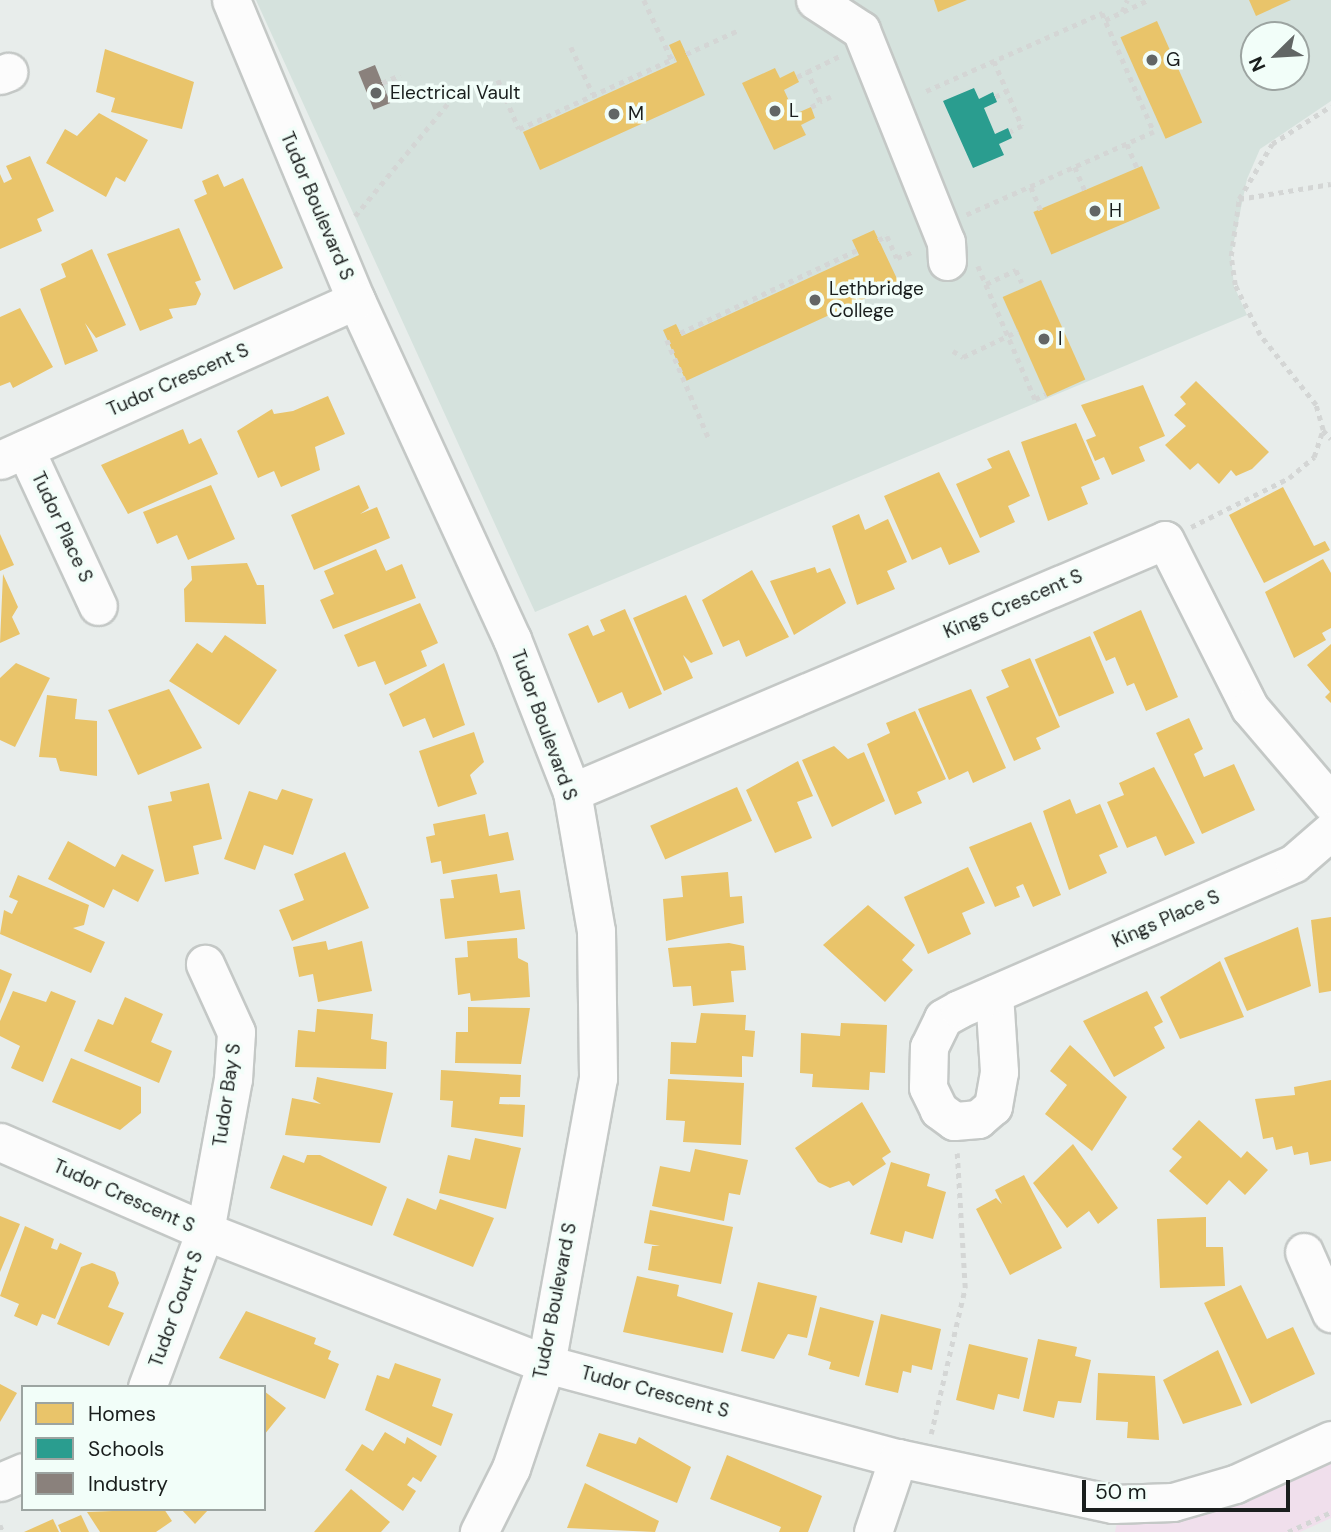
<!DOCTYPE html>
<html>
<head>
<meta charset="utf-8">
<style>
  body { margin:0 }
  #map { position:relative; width:1331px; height:1532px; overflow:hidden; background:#e8edeb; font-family:"DM Sans",sans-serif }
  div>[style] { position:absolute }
  .built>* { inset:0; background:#d5e2dd }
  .green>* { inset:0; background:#f0dfec }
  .homes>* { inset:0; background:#e9c46a; transform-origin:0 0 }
  .schools>* { inset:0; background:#2a9d8f }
  .industry>* { inset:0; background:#8a817c; transform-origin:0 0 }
  .path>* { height:4.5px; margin-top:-2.25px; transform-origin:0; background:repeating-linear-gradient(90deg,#d4d6d5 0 5px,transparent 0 10px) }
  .roads { filter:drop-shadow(2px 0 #c4c8c6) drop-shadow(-2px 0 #c4c8c6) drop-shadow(0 2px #c4c8c6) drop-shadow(0 -2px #c4c8c6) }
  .minor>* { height:37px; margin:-18.5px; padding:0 18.5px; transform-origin:18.5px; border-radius:18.5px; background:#fcfcfc }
  .dots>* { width:19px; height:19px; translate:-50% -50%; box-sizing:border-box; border:4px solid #f2fef9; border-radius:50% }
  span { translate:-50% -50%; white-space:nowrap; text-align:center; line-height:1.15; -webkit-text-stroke:7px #f2fef9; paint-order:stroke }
  .poi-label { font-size:19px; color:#1a1e1d }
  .left { translate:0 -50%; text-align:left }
  .street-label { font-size:19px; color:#1a1e1d }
  .legend { position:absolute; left:21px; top:1385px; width:245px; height:126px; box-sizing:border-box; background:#f2fef9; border:2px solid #9ca4a1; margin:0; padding:9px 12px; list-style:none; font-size:21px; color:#1a1e1d }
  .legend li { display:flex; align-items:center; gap:14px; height:35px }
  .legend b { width:35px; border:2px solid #9ca4a1 }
  .north { position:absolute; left:1240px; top:21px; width:70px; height:70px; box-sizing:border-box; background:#f2fef9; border:2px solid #9ca4a1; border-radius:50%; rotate:246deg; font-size:19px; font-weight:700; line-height:28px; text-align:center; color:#1a1e1d }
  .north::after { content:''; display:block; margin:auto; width:24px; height:32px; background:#626665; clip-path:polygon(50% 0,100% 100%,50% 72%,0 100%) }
  .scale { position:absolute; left:1082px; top:1480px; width:208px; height:32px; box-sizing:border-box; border:4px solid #1a1e1d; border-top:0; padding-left:9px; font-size:21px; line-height:24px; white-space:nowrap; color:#1a1e1d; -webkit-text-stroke:5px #f2fef9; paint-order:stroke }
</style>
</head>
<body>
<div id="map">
  <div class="built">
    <div style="clip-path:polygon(evenodd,256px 0,1331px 0,1331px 101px,1260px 149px,1247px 179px,1231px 256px,1234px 286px,1247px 315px,535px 612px,256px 0,1254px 35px,1296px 35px,1296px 77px,1254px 77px,1254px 35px)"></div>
  </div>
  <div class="green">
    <div style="clip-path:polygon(1331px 1440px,1331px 1518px,1300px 1532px,1115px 1532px,1121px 1504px)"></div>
  </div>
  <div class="homes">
    <div style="clip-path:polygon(934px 0,967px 0,938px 12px)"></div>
    <div style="clip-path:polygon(1249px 0,1291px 0,1256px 16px)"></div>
    <div style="left:1157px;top:21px;width:111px;height:40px;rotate:66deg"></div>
    <div style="clip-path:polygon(680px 40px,705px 95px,540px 170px,523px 132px,677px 62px,669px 45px)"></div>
    <div style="clip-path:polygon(105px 49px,194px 82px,182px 129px,111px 112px,115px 98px,96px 92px)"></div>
    <div style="clip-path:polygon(775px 68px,780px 78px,794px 71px,799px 82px,784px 90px,795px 114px,811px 107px,815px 118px,801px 125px,806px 135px,774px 150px,742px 83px)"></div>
    <div style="clip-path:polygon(99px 113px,148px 140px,125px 182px,116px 177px,106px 197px,46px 163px,65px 129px,77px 136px)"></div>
    <div style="clip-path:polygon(30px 156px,54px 211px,37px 219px,42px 231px,0 249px,0 174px,4px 183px,12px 179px,6px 166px)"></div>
    <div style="left:1142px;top:166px;width:46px;height:118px;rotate:67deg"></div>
    <div style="clip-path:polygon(218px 174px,224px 187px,243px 178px,283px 268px,234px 290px,194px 200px,207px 194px,202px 181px)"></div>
    <div style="clip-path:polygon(179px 228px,201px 280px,195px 282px,201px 294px,196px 305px,169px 309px,173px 318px,140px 331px,107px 254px)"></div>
    <div style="clip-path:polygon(874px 230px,899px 283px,686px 381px,663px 330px,676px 324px,682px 336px,859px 255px,852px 240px)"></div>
    <div style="clip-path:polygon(92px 249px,126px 325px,96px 338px,85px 323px,98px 351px,65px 365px,40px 289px,66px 277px,61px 264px)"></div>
    <div style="left:1041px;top:280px;width:109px;height:42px;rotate:66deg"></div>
    <div style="clip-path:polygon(20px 308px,53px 367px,13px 388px,10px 382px,0 386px,0 317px)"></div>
    <div style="clip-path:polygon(1196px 381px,1269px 452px,1252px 469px,1236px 476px,1231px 470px,1219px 484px,1198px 463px,1190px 470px,1165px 445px,1186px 426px,1174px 415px,1186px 404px,1180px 397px)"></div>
    <div style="clip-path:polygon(1143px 385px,1165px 436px,1139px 447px,1145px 461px,1112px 475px,1104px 457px,1095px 461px,1086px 440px,1096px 436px,1081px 405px)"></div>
    <div style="clip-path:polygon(328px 396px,345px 434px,315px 447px,320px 470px,281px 487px,274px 471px,258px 478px,237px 431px,272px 409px,274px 414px,293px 411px)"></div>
    <div style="clip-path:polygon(1076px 423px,1100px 479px,1081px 487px,1088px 504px,1048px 521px,1021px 442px)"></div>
    <div style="clip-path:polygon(183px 429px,189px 444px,201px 438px,218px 474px,128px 514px,101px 465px)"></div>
    <div style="clip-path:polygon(1009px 450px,1030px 496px,1008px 506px,1015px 522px,980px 538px,956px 484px,992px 468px,987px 459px)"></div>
    <div style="clip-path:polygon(939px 472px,980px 552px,949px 565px,941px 547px,912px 560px,884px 496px)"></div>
    <div style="clip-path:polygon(211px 485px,235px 539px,188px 560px,177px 535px,157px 544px,143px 512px)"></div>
    <div style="clip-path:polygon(359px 485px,369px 508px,360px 514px,377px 507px,390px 538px,314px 570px,291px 515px)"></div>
    <div style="clip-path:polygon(1283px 487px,1314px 546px,1325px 541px,1330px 550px,1264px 583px,1229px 515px)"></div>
    <div style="clip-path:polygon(859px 514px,865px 530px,888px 519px,907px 562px,887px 571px,895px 589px,857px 605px,832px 526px)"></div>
    <div style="clip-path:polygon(0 534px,14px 565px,0 571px)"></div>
    <div style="clip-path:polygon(376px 549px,386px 571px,402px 564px,416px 598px,333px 629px,320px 600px,334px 594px,324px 571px)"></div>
    <div style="clip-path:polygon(1323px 559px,1331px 573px,1331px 628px,1322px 633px,1326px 640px,1294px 658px,1265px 592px)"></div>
    <div style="clip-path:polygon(247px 563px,257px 585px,264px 585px,266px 624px,185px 622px,184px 589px,192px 580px,191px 566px)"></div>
    <div style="clip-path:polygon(815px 567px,817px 573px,830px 568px,846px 603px,794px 635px,770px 581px)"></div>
    <div style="clip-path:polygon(752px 570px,789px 637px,746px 657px,739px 640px,723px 647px,702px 600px)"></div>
    <div style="clip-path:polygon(3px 574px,18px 607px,12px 617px,20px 634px,0 643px)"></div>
    <div style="clip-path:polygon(686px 595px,713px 654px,691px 663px,683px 655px,693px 678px,664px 691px,633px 618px)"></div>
    <div style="clip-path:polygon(420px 603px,438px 643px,421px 651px,427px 666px,385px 685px,375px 661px,358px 667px,344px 635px)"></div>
    <div style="clip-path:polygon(625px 609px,662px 694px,629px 709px,622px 692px,598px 703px,568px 634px,588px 625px,593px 636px,605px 631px,600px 620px)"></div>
    <div style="clip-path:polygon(1141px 610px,1178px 697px,1146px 711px,1134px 683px,1127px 686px,1115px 657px,1106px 661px,1093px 632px)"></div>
    <div style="clip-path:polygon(225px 635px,277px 670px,239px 725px,169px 681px,197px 643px,212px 653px)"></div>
    <div style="left:1090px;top:636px;width:62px;height:60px;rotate:67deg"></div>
    <div style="clip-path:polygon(1331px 644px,1331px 703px,1325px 697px,1330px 692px,1307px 665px)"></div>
    <div style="clip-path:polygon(1030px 658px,1060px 727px,1036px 738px,1041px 749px,1014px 761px,986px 697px,1009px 687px,1001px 670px)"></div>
    <div style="clip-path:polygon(16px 663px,50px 678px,15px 747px,0 740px,0 678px)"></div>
    <div style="clip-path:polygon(444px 663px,465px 725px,433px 738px,425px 718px,403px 727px,389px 694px)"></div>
    <div style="clip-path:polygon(169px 689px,202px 748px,138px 775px,108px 710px)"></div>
    <div style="clip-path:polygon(971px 689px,1006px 768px,973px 783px,968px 771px,949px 780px,918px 709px)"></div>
    <div style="clip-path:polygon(47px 695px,77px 699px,75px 719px,97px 721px,97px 776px,60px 771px,56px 758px,39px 757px)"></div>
    <div style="clip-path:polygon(915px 711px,946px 779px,917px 792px,922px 803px,895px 815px,867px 744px,890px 733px,886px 723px)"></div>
    <div style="clip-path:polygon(1189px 718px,1203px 749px,1194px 754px,1204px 777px,1234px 764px,1255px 810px,1202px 834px,1156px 733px)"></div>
    <div style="clip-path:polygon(474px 732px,484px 762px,470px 775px,477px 794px,438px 807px,419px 751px)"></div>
    <div style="clip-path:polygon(834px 746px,848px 759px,864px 752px,885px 801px,832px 827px,802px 760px)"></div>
    <div style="clip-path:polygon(798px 761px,813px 796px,797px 802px,812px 838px,775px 853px,746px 790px)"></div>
    <div style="clip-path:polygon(1154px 767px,1195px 843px,1165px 856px,1156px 836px,1127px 848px,1107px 802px,1124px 795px,1119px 783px)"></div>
    <div style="clip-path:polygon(209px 783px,222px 839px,193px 846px,199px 874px,165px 882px,148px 806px,172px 801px,170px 792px)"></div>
    <div style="left:737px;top:787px;width:37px;height:95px;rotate:66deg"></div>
    <div style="clip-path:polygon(282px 789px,313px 799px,293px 855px,264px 845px,255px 870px,224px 859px,249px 791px,277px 800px)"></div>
    <div style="clip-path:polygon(1070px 799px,1076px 814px,1100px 804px,1118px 847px,1099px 855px,1107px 873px,1069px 890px,1043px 811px)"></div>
    <div style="clip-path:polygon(485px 814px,489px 836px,508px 832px,514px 860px,443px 874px,441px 861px,431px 863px,426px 837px,435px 835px,433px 824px)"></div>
    <div style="clip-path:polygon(1031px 822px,1061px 895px,1033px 907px,1023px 884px,1016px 887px,1020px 897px,995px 907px,969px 847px)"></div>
    <div style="clip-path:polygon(68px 841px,115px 867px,122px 854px,154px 870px,138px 902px,113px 889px,104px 908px,48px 879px)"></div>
    <div style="clip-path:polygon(345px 852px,369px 908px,292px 941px,279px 910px,304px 900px,294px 874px)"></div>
    <div style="clip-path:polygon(968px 867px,985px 903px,962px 913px,971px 934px,928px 954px,904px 897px)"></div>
    <div style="clip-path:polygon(728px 872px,730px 897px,742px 896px,744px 923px,666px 941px,663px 899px,683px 897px,681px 876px)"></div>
    <div style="clip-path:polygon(497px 874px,500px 893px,520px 890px,525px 929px,445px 939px,440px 899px,454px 898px,451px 880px)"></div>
    <div style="clip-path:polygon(18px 875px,89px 905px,84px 925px,73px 928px,105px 942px,91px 973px,0 934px,4px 910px,12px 914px,18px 901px,9px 897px)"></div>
    <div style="clip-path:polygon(868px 905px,915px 945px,902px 960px,913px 970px,885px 1002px,823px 945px)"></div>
    <div style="clip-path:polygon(1331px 917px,1331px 991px,1319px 993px,1311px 920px)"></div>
    <div style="clip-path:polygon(1298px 927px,1311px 986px,1247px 1011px,1224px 958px)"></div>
    <div style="clip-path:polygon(517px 938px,518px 958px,528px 963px,530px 997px,471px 1001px,470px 993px,458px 995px,455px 958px,468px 957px,467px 941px)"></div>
    <div style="clip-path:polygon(326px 941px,328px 950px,362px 941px,372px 991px,318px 1002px,313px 974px,299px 977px,293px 947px)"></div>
    <div style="clip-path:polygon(729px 943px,744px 946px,746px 970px,731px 971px,734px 1002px,693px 1006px,691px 986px,673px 987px,668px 948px)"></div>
    <div style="clip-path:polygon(1220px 961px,1244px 1017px,1180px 1039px,1160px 997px)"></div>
    <div style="clip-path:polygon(0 969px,12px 974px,0 1004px)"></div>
    <div style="clip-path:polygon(13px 991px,46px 1002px,51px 991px,76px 1001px,43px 1082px,11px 1068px,20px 1046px,0 1036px,0 1021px)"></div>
    <div style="clip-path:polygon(1147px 991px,1163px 1022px,1154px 1027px,1165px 1048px,1114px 1077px,1083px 1021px)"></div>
    <div style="clip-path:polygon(125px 997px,163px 1014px,151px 1042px,172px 1051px,159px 1083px,84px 1051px,98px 1019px,113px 1025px)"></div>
    <div style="clip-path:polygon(468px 1007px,530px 1008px,521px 1064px,455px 1063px,456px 1032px,468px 1032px)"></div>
    <div style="clip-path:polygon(317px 1009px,373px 1014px,371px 1039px,387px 1042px,386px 1069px,295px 1067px,298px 1030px,315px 1032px)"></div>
    <div style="clip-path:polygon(701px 1013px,746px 1015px,745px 1030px,755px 1031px,753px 1057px,742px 1056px,742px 1077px,670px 1074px,671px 1042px,696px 1043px)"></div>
    <div style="clip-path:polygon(841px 1023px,887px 1025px,885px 1073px,870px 1072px,869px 1090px,812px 1087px,813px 1074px,800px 1073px,801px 1033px,840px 1036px)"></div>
    <div style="clip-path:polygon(1070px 1045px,1127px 1097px,1092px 1151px,1045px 1114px,1067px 1085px,1050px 1071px)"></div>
    <div style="clip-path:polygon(71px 1058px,141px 1087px,141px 1113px,120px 1130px,52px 1102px)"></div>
    <div style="clip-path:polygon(441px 1070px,521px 1075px,520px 1097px,500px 1097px,499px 1104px,525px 1105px,523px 1137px,451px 1127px,453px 1101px,440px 1100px)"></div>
    <div style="clip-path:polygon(317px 1077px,393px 1093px,380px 1143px,285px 1135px,292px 1098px,321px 1104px,313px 1099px)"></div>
    <div style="clip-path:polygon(668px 1079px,744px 1083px,741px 1145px,683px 1142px,685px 1121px,666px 1120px)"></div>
    <div style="clip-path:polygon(1331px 1080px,1331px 1161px,1310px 1165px,1308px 1152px,1294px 1155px,1292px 1146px,1276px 1150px,1273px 1137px,1263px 1139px,1255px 1099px,1295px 1095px,1294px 1087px)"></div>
    <div style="clip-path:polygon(862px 1102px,891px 1152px,882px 1158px,886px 1164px,853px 1186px,849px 1181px,830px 1188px,818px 1182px,795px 1148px)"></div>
    <div style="clip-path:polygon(1199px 1120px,1241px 1158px,1247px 1151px,1268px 1170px,1245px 1195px,1229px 1180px,1207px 1205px,1169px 1171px,1182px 1157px,1172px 1149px)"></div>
    <div style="clip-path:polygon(475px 1138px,521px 1148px,506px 1209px,439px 1193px,448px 1155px,470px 1160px)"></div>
    <div style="clip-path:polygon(1073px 1144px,1118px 1208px,1098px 1224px,1089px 1211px,1067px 1228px,1033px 1183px)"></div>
    <div style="clip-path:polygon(695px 1149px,748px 1160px,740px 1195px,729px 1193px,724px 1221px,652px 1206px,660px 1166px,690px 1172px)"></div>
    <div style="clip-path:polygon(283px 1155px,304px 1163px,307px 1155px,320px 1155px,387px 1187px,372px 1226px,270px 1188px)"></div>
    <div style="clip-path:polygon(891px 1162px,930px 1174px,927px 1186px,946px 1192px,933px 1239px,905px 1231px,902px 1243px,870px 1234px)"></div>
    <div style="clip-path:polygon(1024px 1175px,1062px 1248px,1010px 1275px,976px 1209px,996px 1198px,1002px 1204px,995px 1190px)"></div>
    <div style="clip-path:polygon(407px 1198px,436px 1210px,440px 1199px,494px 1218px,473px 1267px,393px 1235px)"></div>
    <div style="clip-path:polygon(650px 1210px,733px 1227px,721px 1284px,648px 1270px,652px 1246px,660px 1246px,644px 1243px)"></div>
    <div style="clip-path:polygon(0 1216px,20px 1224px,0 1272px)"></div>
    <div style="clip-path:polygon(1206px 1217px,1206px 1247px,1223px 1247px,1225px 1286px,1160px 1288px,1157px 1219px)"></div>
    <div style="clip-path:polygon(25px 1226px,54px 1239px,51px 1248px,57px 1250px,60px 1243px,82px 1253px,55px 1319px,42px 1314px,37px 1326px,14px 1316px,19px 1304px,0 1296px)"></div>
    <div style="clip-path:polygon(92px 1263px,115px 1272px,119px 1283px,108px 1307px,124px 1313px,109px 1346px,57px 1324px,81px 1267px)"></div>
    <div style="clip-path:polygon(637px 1276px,679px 1285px,677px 1296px,733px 1313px,723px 1353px,623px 1332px)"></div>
    <div style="clip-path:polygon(758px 1282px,817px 1296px,807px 1338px,788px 1334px,774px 1359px,741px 1351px)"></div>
    <div style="clip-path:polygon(1241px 1285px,1267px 1339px,1293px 1327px,1315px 1374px,1251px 1404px,1204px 1303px)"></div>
    <div style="clip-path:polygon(820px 1307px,874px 1321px,859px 1377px,829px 1369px,831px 1362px,808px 1355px)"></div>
    <div style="clip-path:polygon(246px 1311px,316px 1338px,314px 1344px,331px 1351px,328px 1359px,339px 1364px,325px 1399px,219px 1358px)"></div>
    <div style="clip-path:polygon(881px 1314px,941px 1329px,932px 1370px,912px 1365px,911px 1373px,903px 1371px,898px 1393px,865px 1385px)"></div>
    <div style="clip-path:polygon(1038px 1339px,1077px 1347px,1075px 1356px,1091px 1360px,1081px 1403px,1058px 1401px,1054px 1418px,1023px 1411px)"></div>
    <div style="clip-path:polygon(969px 1344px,1028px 1358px,1019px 1399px,998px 1394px,994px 1410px,956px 1400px)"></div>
    <div style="clip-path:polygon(1218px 1350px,1242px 1405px,1183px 1424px,1163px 1380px)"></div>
    <div style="clip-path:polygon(395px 1363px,441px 1379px,432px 1406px,453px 1414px,441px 1446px,365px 1410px,377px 1375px,389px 1379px)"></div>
    <div style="clip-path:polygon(1098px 1373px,1155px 1376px,1159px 1440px,1127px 1438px,1128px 1422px,1096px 1420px)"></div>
    <div style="clip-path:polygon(0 1384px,17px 1393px,0 1422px)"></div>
    <div style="clip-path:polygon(264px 1391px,286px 1408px,264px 1435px)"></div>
    <div style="clip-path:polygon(385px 1432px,405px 1444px,407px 1437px,437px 1456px,421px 1482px,413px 1477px,407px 1485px,416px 1491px,403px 1511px,345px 1470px,362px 1444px,373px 1451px)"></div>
    <div style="clip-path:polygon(599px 1433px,636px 1444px,639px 1437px,691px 1467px,677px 1503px,586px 1466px)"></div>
    <div style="clip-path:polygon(727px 1455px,822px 1496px,808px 1532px,779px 1532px,781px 1527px,710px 1499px)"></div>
    <div style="clip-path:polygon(585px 1483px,659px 1521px,655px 1532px,567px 1528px)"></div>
    <div style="clip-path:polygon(351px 1489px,390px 1522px,381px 1532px,314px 1532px)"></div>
    <div style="clip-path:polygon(164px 1509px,172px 1521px,156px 1532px,100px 1532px,87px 1512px)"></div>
    <div style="clip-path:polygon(181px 1509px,209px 1509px,195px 1524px)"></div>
    <div style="clip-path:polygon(81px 1515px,89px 1532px,61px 1532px,58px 1525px)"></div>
    <div style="clip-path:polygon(53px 1519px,59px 1532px,24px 1532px)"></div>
  </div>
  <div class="schools">
    <div style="clip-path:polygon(974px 88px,979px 99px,993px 92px,997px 102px,984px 108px,995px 134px,1008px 128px,1012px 138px,999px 144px,1004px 155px,973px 168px,943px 101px)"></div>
  </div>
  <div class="industry">
    <div style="left:375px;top:65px;width:41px;height:18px;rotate:68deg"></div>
  </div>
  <div class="path">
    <div style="left:644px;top:0;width:66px;rotate:65deg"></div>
    <div style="left:1122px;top:12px;width:13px;rotate:-67deg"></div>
    <div style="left:1105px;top:20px;width:47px;rotate:-24.9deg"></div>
    <div style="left:571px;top:47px;width:52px;rotate:64.9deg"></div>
    <div style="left:686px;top:54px;width:58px;rotate:-24.4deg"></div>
    <div style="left:994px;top:61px;width:71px;rotate:66.7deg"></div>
    <div style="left:1022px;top:126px;width:13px;rotate:153deg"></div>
    <div style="left:797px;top:77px;width:11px;rotate:-27deg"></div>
    <div style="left:498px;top:80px;width:53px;rotate:66.8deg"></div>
    <div style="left:519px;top:129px;width:171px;rotate:-24.5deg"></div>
    <div style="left:382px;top:83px;width:20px;rotate:-24deg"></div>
    <div style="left:926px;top:91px;width:193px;rotate:-23.9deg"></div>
    <div style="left:1102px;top:13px;width:130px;rotate:66.4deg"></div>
    <div style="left:1154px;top:132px;width:205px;rotate:156.1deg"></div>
    <div style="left:831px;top:97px;width:12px;rotate:156deg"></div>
    <div style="left:820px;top:102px;width:33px;rotate:-113deg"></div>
    <div style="left:807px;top:72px;width:37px;rotate:-26deg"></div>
    <div style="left:995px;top:97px;width:13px;rotate:-27deg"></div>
    <div style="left:811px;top:107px;width:10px;rotate:-29deg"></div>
    <div style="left:1127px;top:144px;width:26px;rotate:67deg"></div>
    <div style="left:1075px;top:167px;width:25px;rotate:67deg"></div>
    <div style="left:1031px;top:187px;width:25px;rotate:67deg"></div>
    <div style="left:1239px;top:199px;width:93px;rotate:-9.3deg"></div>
    <div style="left:355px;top:216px;width:146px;rotate:-50.5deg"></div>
    <div style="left:878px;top:240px;width:10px;rotate:-24deg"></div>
    <div style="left:887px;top:236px;width:24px;rotate:66deg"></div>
    <div style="left:897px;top:258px;width:18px;rotate:-22deg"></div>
    <div style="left:978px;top:266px;width:145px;rotate:66.8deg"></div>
    <div style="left:1035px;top:399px;width:12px;rotate:-24deg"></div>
    <div style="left:986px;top:284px;width:33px;rotate:-25deg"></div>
    <div style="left:1016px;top:270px;width:14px;rotate:65deg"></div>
    <div style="left:680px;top:333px;width:195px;rotate:-25.1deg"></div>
    <div style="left:667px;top:340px;width:108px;rotate:67deg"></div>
    <div style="left:953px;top:351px;width:12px;rotate:31deg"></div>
    <div style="left:963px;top:357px;width:61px;rotate:-25.3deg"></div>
    <div style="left:1323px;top:430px;width:12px;rotate:48deg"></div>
    <div style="left:1191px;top:527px;width:110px;rotate:-26.6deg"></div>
    <div style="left:1289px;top:478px;width:33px;rotate:-40deg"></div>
    <div style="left:1314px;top:457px;width:28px;rotate:-72deg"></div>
    <div style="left:1323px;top:430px;width:26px;rotate:-106deg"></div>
    <div style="left:1316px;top:405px;width:90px;rotate:-128.7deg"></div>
    <div style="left:1260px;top:335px;width:56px;rotate:-116.6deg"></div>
    <div style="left:1235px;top:285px;width:29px;rotate:-98deg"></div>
    <div style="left:1231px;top:256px;width:58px;rotate:-82deg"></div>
    <div style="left:1239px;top:199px;width:64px;rotate:-59deg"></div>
    <div style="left:1272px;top:144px;width:70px;rotate:-32.8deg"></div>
    <div style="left:931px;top:1434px;width:150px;rotate:-76.9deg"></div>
    <div style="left:965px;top:1288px;width:135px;rotate:-93.4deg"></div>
    <div style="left:0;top:1525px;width:8px;rotate:67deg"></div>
    <div style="left:1288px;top:1532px;width:47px;rotate:-24.9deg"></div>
  </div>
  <div class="roads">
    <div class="minor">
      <div style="left:231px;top:0;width:325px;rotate:67.4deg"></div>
      <div style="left:356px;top:300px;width:373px;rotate:65.3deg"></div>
      <div style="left:512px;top:639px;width:164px;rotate:68.6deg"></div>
      <div style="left:572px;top:792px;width:141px;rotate:80.2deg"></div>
      <div style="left:596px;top:931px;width:147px;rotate:89.2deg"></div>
      <div style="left:598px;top:1078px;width:291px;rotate:100.3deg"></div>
      <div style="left:546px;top:1364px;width:110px;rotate:108.6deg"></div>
      <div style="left:511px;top:1468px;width:72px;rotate:116.6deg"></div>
      <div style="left:815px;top:0;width:55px;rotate:33.1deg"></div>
      <div style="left:861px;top:30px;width:228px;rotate:68.2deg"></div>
      <div style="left:946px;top:242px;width:19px;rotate:87deg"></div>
      <div style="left:0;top:75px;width:9px;rotate:-21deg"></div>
      <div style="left:25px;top:449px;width:173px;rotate:65.1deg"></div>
      <div style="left:0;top:460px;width:390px;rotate:-24.2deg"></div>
      <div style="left:572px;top:792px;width:644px;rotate:-23.02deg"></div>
      <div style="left:1165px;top:540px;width:188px;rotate:63.2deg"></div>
      <div style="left:1250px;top:708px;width:125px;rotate:49.5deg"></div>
      <div style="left:994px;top:994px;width:78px;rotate:86.3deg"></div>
      <div style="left:999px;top:1072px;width:35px;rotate:100deg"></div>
      <div style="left:993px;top:1106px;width:20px;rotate:139deg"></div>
      <div style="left:978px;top:1119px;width:24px;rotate:175deg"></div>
      <div style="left:954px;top:1121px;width:19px;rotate:-144deg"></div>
      <div style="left:939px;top:1110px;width:25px;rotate:-116deg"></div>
      <div style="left:928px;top:1087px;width:40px;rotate:-88.6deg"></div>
      <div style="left:929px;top:1047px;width:32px;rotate:-64deg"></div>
      <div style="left:943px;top:1018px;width:18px;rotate:-29deg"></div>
      <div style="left:959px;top:1009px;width:365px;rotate:-23.5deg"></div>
      <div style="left:1294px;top:863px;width:49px;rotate:-40.9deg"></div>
      <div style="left:0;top:1142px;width:223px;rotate:23.5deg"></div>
      <div style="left:205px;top:1231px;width:366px;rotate:21.3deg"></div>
      <div style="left:546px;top:1364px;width:364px;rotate:15deg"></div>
      <div style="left:898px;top:1458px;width:220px;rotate:12.1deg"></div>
      <div style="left:1113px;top:1504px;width:60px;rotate:-1.9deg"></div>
      <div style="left:1173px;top:1502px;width:65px;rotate:-16.2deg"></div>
      <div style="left:1235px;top:1484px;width:106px;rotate:-24.6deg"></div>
      <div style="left:1304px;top:1252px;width:67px;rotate:66.1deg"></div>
      <div style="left:147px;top:1387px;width:166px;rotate:-69.6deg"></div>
      <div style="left:205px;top:1231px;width:155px;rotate:-79.6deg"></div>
      <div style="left:233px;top:1079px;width:47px;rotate:-86.3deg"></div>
      <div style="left:236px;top:1032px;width:75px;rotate:-114.5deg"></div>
      <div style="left:0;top:1482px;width:25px;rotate:-23deg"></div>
      <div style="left:873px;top:1532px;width:78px;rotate:-71.3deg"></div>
    </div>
  </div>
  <div class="dots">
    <div style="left:1152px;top:60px;background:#626665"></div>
    <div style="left:376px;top:93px;background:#626665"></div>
    <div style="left:775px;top:111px;background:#626665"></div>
    <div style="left:614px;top:114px;background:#626665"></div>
    <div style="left:1095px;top:211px;background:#626665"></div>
    <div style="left:815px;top:300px;background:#626665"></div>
    <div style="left:1044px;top:339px;background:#626665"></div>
  </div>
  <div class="poi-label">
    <span class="left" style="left:1166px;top:60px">G</span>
    <span class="left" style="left:390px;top:93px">Electrical Vault</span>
    <span class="left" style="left:789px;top:111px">L</span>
    <span class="left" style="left:628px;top:114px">M</span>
    <span class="left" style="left:1109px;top:211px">H</span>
    <span class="left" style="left:829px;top:300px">Lethbridge<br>College</span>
    <span class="left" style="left:1058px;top:339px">I</span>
  </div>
  <div class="street-label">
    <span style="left:317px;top:206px;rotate:67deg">Tudor Boulevard S</span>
    <span style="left:178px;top:380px;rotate:-24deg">Tudor Crescent S</span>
    <span style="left:62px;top:527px;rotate:65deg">Tudor Place S</span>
    <span style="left:1013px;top:604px;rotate:-23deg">Kings Crescent S</span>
    <span style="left:544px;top:725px;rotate:70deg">Tudor Boulevard S</span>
    <span style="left:1166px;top:919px;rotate:-24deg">Kings Place S</span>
    <span style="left:227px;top:1095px;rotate:-82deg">Tudor Bay S</span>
    <span style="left:124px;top:1196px;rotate:24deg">Tudor Crescent S</span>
    <span style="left:555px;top:1301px;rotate:-79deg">Tudor Boulevard S</span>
    <span style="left:176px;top:1309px;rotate:-70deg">Tudor Court S</span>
    <span style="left:655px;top:1392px;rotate:15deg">Tudor Crescent S</span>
  </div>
  <ul class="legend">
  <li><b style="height:19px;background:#e9c46a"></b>Homes</li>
  <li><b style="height:19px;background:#2a9d8f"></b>Schools</li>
  <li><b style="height:19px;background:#8a817c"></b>Industry</li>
  </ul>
  <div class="north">N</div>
  <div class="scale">50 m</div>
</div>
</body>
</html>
